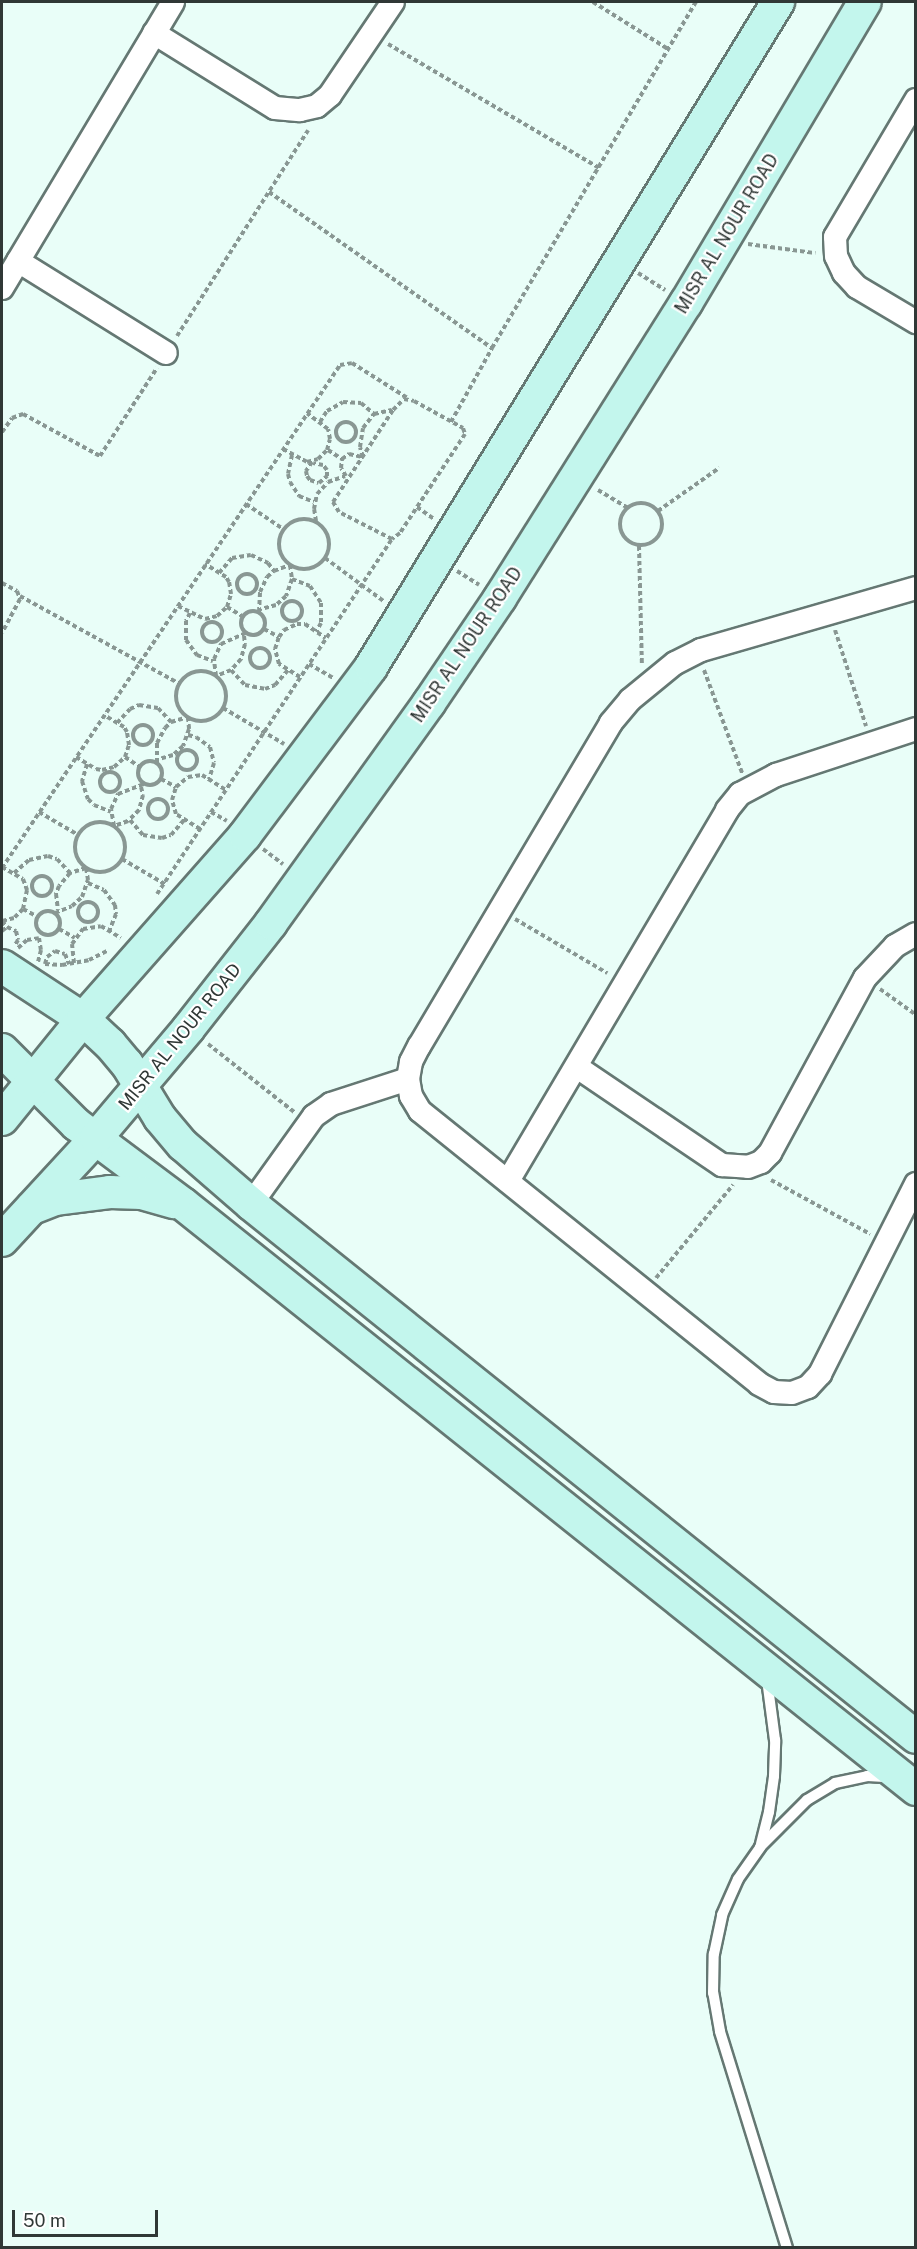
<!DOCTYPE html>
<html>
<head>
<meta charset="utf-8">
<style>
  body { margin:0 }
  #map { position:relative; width:917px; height:2249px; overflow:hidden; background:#e9fef8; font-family:"Public Sans",sans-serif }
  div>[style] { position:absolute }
  .path>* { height:4px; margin-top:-2px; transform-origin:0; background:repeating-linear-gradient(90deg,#899793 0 4.5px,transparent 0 7.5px) }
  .path>.ring { margin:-2px; padding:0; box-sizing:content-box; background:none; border:4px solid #899793; border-radius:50% }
  .roads { filter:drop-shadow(2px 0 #657873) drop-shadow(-2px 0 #657873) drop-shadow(0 2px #657873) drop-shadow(0 -2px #657873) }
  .lane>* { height:10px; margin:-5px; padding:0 5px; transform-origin:5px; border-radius:5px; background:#fff }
  .street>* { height:22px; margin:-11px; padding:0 11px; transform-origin:11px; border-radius:11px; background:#fff }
  .secondary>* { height:32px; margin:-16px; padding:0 16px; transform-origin:16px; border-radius:16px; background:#c3f6ed }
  span { translate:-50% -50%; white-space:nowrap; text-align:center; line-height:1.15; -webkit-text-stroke:4.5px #fff; paint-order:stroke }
  .street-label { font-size:18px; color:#303836 }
  .frame { position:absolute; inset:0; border:3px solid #303836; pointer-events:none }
  .scale { position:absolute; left:12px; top:2210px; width:146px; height:27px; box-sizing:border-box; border:3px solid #303836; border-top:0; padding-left:8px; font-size:18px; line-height:21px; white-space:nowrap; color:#303836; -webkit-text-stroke:4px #fff; paint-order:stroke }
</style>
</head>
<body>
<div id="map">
  <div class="path">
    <div style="left:593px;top:2px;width:89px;rotate:32.1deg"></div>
    <div style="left:388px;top:44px;width:245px;rotate:30.4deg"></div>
    <div style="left:269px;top:192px;width:272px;rotate:35deg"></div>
    <div style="left:748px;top:244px;width:68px;rotate:7.7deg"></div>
    <div style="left:638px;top:273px;width:32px;rotate:32deg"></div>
    <div style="left:177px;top:336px;width:244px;rotate:-57.5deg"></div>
    <div style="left:404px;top:399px;width:10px;rotate:11deg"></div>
    <div style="left:414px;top:401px;width:56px;rotate:28.9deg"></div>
    <div style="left:463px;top:428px;width:6px;rotate:72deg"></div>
    <div style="left:465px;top:434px;width:118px;rotate:123.3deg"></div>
    <div style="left:400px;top:533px;width:10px;rotate:143deg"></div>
    <div style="left:392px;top:539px;width:59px;rotate:-153deg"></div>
    <div style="left:339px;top:512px;width:12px;rotate:-121deg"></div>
    <div style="left:333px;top:502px;width:110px;rotate:-56.9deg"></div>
    <div style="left:393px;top:410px;width:16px;rotate:-45deg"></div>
    <div class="ring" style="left:336px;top:422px;width:16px;height:16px"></div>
    <div style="left:320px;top:422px;width:13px;rotate:-58deg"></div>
    <div style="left:327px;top:411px;width:18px;rotate:-29deg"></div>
    <div style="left:343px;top:402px;width:18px;rotate:3deg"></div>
    <div style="left:361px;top:403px;width:17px;rotate:40deg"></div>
    <div style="left:451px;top:422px;width:85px;rotate:-61deg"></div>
    <div style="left:492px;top:348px;width:402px;rotate:-59.5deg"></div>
    <div style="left:2px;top:432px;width:17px;rotate:-54deg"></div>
    <div style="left:12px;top:418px;width:12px;rotate:-20deg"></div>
    <div style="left:23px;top:414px;width:88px;rotate:28.6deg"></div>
    <div style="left:100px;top:456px;width:105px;rotate:-57.1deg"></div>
    <div style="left:283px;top:449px;width:27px;rotate:28deg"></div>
    <div style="left:307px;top:462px;width:11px;rotate:-15deg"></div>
    <div style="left:318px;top:459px;width:13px;rotate:-45deg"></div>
    <div style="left:327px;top:450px;width:11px;rotate:-75deg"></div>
    <div style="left:330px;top:439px;width:10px;rotate:-101deg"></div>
    <div style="left:328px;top:429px;width:26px;rotate:-143deg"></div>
    <div style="left:328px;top:450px;width:17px;rotate:33deg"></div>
    <div style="left:292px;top:455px;width:19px;rotate:102deg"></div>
    <div style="left:288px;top:474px;width:8px;rotate:76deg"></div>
    <div style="left:290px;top:482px;width:17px;rotate:57deg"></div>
    <div style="left:299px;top:496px;width:16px;rotate:22deg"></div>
    <div style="left:363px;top:457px;width:10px;rotate:-107deg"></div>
    <div style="left:360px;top:447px;width:19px;rotate:-81deg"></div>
    <div style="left:363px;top:428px;width:18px;rotate:-52deg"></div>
    <div style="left:374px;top:414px;width:18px;rotate:-13deg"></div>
    <div style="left:312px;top:462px;width:11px;rotate:124deg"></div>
    <div style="left:306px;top:471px;width:5px;rotate:79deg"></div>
    <div style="left:307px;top:476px;width:5px;rotate:53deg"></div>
    <div style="left:310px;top:480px;width:9px;rotate:18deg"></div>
    <div style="left:319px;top:483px;width:11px;rotate:-41deg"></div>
    <div style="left:327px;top:476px;width:6px;rotate:-90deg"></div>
    <div style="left:327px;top:470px;width:6px;rotate:-129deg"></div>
    <div style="left:323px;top:465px;width:10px;rotate:-169deg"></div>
    <div style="left:346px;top:476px;width:9px;rotate:-122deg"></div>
    <div style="left:341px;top:468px;width:9px;rotate:-84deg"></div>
    <div style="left:342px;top:459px;width:9px;rotate:-36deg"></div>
    <div style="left:349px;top:454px;width:13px;rotate:13deg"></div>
    <div style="left:598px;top:490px;width:35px;rotate:31deg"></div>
    <div class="ring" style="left:620px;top:503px;width:38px;height:38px"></div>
    <div style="left:246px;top:504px;width:45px;rotate:34deg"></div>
    <div style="left:417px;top:507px;width:21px;rotate:35deg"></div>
    <div style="left:658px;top:511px;width:75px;rotate:-35.2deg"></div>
    <div class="ring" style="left:279px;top:519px;width:46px;height:46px"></div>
    <div style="left:316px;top:521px;width:12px;rotate:-99deg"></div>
    <div style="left:314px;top:509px;width:15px;rotate:-79deg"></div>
    <div style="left:317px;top:494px;width:16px;rotate:-47deg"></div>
    <div style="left:328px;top:482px;width:18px;rotate:-19deg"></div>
    <div style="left:639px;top:546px;width:119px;rotate:88.6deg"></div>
    <div style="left:325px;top:558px;width:74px;rotate:36.3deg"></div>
    <div style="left:457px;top:571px;width:26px;rotate:32deg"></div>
    <div style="left:219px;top:573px;width:20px;rotate:-49deg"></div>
    <div style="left:232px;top:558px;width:19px;rotate:-9deg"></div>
    <div style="left:251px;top:555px;width:19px;rotate:25deg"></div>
    <div style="left:268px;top:563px;width:10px;rotate:53deg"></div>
    <div class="ring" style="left:237px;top:574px;width:16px;height:16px"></div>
    <div style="left:292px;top:579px;width:19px;rotate:21deg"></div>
    <div style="left:310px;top:586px;width:20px;rotate:57deg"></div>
    <div style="left:321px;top:603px;width:20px;rotate:90deg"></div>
    <div style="left:321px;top:623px;width:10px;rotate:119deg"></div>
    <div style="left:2px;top:583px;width:17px;rotate:28deg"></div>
    <div style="left:17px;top:591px;width:9px;rotate:69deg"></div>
    <div style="left:20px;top:599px;width:38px;rotate:118deg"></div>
    <div style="left:20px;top:596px;width:183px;rotate:28.8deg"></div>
    <div class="ring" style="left:282px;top:601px;width:16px;height:16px"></div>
    <div style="left:178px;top:606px;width:30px;rotate:26deg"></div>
    <div style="left:205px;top:619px;width:12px;rotate:-14deg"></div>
    <div style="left:217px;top:616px;width:13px;rotate:-42deg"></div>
    <div style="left:227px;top:607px;width:14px;rotate:-73deg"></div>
    <div style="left:231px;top:594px;width:12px;rotate:-99deg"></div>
    <div style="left:229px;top:582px;width:6px;rotate:-121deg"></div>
    <div style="left:226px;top:577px;width:25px;rotate:-148deg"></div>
    <div style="left:227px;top:607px;width:17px;rotate:31deg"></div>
    <div class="ring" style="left:241px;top:611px;width:20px;height:20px"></div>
    <div style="left:259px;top:612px;width:20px;rotate:-87deg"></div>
    <div style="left:260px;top:592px;width:17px;rotate:-65deg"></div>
    <div style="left:267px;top:577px;width:9px;rotate:-41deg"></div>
    <div style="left:274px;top:571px;width:17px;rotate:-21deg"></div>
    <div style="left:290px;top:565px;width:14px;rotate:82deg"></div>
    <div style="left:292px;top:579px;width:18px;rotate:109deg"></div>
    <div style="left:286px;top:596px;width:13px;rotate:138deg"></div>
    <div style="left:276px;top:605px;width:16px;rotate:165deg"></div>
    <div style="left:190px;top:613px;width:9px;rotate:117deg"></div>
    <div style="left:186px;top:621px;width:19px;rotate:90deg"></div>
    <div style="left:186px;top:640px;width:19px;rotate:54deg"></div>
    <div style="left:197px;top:655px;width:17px;rotate:21deg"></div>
    <div class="ring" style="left:202px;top:622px;width:16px;height:16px"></div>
    <div style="left:264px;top:629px;width:17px;rotate:28deg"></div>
    <div style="left:835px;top:630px;width:101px;rotate:72.1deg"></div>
    <div style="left:244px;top:636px;width:8px;rotate:83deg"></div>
    <div style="left:245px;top:644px;width:16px;rotate:105deg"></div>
    <div style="left:241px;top:659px;width:15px;rotate:132deg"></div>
    <div style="left:231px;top:670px;width:16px;rotate:158deg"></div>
    <div style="left:216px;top:676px;width:17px;rotate:-97deg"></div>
    <div style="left:214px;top:659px;width:17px;rotate:-65deg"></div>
    <div style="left:221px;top:644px;width:27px;rotate:-24deg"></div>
    <div class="ring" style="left:250px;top:648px;width:16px;height:16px"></div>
    <div style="left:309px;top:664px;width:28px;rotate:30deg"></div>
    <div style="left:231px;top:670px;width:21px;rotate:47deg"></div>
    <div style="left:245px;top:685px;width:20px;rotate:11deg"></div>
    <div style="left:265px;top:689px;width:11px;rotate:-22deg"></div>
    <div style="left:275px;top:685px;width:20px;rotate:-49deg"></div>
    <div style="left:704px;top:670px;width:110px;rotate:69.7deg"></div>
    <div class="ring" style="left:176px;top:671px;width:46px;height:46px"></div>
    <div style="left:300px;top:677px;width:25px;rotate:-148deg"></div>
    <div style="left:279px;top:664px;width:16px;rotate:-105deg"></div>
    <div style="left:275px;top:649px;width:13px;rotate:-72deg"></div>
    <div style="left:279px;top:637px;width:9px;rotate:-54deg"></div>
    <div style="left:284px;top:630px;width:14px;rotate:-25deg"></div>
    <div style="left:297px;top:624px;width:8px"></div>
    <div style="left:305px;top:624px;width:25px;rotate:34deg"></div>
    <div style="left:223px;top:708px;width:71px;rotate:30.5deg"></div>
    <div style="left:117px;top:723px;width:19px;rotate:-47deg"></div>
    <div style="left:130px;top:709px;width:10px;rotate:-24deg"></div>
    <div style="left:139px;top:705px;width:19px;rotate:9deg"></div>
    <div style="left:158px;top:708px;width:19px;rotate:47deg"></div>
    <div class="ring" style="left:133px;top:725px;width:16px;height:16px"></div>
    <div style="left:188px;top:735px;width:8px;rotate:14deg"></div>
    <div style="left:196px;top:737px;width:17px;rotate:36deg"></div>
    <div style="left:210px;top:747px;width:16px;rotate:76deg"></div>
    <div style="left:214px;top:763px;width:17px;rotate:107deg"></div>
    <div class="ring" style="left:177px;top:750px;width:16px;height:16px"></div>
    <div style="left:76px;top:757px;width:23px;rotate:31deg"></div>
    <div style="left:96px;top:769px;width:6px;rotate:9deg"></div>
    <div style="left:102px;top:770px;width:12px;rotate:-14deg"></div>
    <div style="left:114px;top:767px;width:15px;rotate:-42deg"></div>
    <div style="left:125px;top:757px;width:13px;rotate:-72deg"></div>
    <div style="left:129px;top:745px;width:13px;rotate:-99deg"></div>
    <div style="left:127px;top:732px;width:6px;rotate:-121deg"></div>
    <div style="left:124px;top:727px;width:23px;rotate:-149deg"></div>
    <div style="left:125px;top:757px;width:18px;rotate:34deg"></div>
    <div class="ring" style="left:138px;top:761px;width:20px;height:20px"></div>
    <div style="left:157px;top:763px;width:20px;rotate:-90deg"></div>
    <div style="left:157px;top:743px;width:17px;rotate:-62deg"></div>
    <div style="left:165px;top:728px;width:8px;rotate:-45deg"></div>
    <div style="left:171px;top:722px;width:18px;rotate:-16deg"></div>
    <div style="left:188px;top:717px;width:12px;rotate:85deg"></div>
    <div style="left:189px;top:729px;width:18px;rotate:109deg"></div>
    <div style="left:183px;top:746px;width:13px;rotate:138deg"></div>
    <div style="left:173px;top:755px;width:15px;rotate:164deg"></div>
    <div style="left:87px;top:764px;width:18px;rotate:106deg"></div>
    <div style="left:82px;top:781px;width:19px;rotate:72deg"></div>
    <div style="left:88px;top:799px;width:8px;rotate:45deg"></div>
    <div style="left:94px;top:805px;width:18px;rotate:22deg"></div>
    <div class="ring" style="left:100px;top:772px;width:16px;height:16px"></div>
    <div style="left:161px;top:779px;width:17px;rotate:28deg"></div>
    <div style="left:141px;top:787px;width:8px;rotate:76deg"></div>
    <div style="left:143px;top:795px;width:16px;rotate:105deg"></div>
    <div style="left:139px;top:810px;width:16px;rotate:135deg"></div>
    <div style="left:128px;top:821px;width:15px;rotate:160deg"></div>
    <div style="left:114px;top:826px;width:17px;rotate:-100deg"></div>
    <div style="left:111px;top:809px;width:17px;rotate:-65deg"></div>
    <div style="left:118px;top:794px;width:28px;rotate:-21deg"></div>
    <div class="ring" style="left:148px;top:799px;width:16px;height:16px"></div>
    <div style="left:39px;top:812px;width:45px;rotate:30.5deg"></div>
    <div style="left:211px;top:812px;width:18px;rotate:29deg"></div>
    <div style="left:130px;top:820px;width:20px;rotate:49deg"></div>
    <div style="left:143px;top:835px;width:19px;rotate:9deg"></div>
    <div style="left:162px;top:838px;width:9px;rotate:-18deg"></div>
    <div style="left:171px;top:835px;width:21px;rotate:-49deg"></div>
    <div class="ring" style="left:75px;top:822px;width:46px;height:46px"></div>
    <div style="left:200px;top:829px;width:28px;rotate:-148deg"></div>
    <div style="left:176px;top:814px;width:15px;rotate:-106deg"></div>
    <div style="left:172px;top:800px;width:14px;rotate:-73deg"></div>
    <div style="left:176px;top:787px;width:16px;rotate:-40deg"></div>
    <div style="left:188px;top:777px;width:14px;rotate:-8deg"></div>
    <div style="left:202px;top:775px;width:28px;rotate:32deg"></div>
    <div style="left:263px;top:849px;width:25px;rotate:37deg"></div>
    <div style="left:122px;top:859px;width:50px;rotate:30.2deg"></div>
    <div style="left:2px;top:867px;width:24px;rotate:30deg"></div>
    <div style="left:23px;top:879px;width:12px;rotate:70deg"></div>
    <div style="left:27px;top:890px;width:19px;rotate:102deg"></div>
    <div style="left:23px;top:909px;width:13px;rotate:135deg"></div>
    <div style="left:14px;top:918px;width:12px;rotate:166deg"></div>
    <div style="left:2px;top:921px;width:8px;rotate:50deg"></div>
    <div style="left:2px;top:868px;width:606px;rotate:-56.1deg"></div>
    <div style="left:340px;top:365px;width:12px;rotate:-9deg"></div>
    <div style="left:352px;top:363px;width:67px;rotate:32.3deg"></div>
    <div style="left:14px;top:873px;width:20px;rotate:-41deg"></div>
    <div style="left:29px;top:860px;width:19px;rotate:-12deg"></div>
    <div style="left:48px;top:856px;width:9px;rotate:18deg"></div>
    <div style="left:57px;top:859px;width:19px;rotate:47deg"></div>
    <div class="ring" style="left:32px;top:876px;width:16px;height:16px"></div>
    <div style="left:88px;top:883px;width:17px;rotate:24deg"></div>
    <div style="left:104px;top:890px;width:19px;rotate:54deg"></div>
    <div style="left:115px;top:905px;width:9px;rotate:84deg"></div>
    <div style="left:116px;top:914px;width:18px;rotate:112deg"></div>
    <div style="left:157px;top:894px;width:426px;rotate:-56.5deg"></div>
    <div class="ring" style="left:78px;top:902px;width:16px;height:16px"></div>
    <div style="left:23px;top:909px;width:17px;rotate:28deg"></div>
    <div class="ring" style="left:36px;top:911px;width:20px;height:20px"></div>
    <div style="left:55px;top:913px;width:18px;rotate:-22deg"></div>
    <div style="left:72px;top:906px;width:13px;rotate:-42deg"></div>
    <div style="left:82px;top:897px;width:18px;rotate:-71deg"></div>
    <div style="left:88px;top:880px;width:12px;rotate:-99deg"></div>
    <div style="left:86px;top:868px;width:17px;rotate:163deg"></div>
    <div style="left:70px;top:873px;width:17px;rotate:130deg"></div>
    <div style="left:59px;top:886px;width:9px;rotate:111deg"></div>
    <div style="left:56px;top:894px;width:16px;rotate:83deg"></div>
    <div style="left:515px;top:919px;width:107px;rotate:30.4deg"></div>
    <div style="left:59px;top:929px;width:18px;rotate:29deg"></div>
    <div style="left:2px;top:931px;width:6px;rotate:-39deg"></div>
    <div style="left:7px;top:927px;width:10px;rotate:24deg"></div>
    <div style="left:16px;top:931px;width:9px;rotate:77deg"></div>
    <div style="left:18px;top:940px;width:6px;rotate:121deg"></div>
    <div style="left:18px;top:948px;width:12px;rotate:-42deg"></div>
    <div style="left:27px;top:940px;width:12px;rotate:-9deg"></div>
    <div style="left:39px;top:938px;width:12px;rotate:81deg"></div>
    <div style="left:41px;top:950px;width:12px;rotate:104deg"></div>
    <div style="left:74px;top:963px;width:19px;rotate:-96deg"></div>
    <div style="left:72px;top:944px;width:19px;rotate:-54deg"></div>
    <div style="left:83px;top:929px;width:18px;rotate:-9deg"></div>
    <div style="left:101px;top:926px;width:23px;rotate:31deg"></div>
    <div style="left:45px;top:964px;width:17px;rotate:3deg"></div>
    <div style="left:62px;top:965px;width:27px;rotate:-10deg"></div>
    <div style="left:89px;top:960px;width:20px;rotate:-27deg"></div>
    <div style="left:45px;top:964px;width:7px;rotate:-74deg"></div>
    <div style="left:47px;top:957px;width:10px;rotate:-37deg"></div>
    <div style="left:55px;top:951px;width:10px;rotate:17deg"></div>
    <div style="left:65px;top:954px;width:11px;rotate:68deg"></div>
    <div style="left:880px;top:989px;width:44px;rotate:35.8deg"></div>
    <div style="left:208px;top:1044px;width:110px;rotate:38.3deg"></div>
    <div style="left:771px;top:1180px;width:113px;rotate:28.6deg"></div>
    <div style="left:656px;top:1278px;width:121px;rotate:-50.4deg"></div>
  </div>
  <div class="roads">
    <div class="lane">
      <div style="left:761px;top:1844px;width:33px;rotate:-76deg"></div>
      <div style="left:769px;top:1812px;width:36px;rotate:-82deg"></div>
      <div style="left:774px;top:1776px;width:36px;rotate:-88deg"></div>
      <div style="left:775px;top:1740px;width:62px;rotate:-97.5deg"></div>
      <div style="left:787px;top:2248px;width:227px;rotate:-107.2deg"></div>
      <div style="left:720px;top:2031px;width:39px;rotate:-100deg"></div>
      <div style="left:713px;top:1993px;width:39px;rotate:-89deg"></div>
      <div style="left:714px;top:1954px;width:40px;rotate:-78deg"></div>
      <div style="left:722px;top:1915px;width:39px;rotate:-66deg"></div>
      <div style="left:738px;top:1879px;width:39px;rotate:-55deg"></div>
      <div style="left:760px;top:1847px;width:66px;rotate:-45deg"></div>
      <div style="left:807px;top:1800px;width:33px;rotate:-31deg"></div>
      <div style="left:835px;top:1783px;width:33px;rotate:-12deg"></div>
      <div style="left:867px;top:1776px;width:22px;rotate:3deg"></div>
    </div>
    <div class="street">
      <div style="left:154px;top:33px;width:142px;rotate:31.8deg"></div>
      <div style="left:275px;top:108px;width:25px;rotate:5deg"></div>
      <div style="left:300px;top:110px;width:17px;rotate:-13deg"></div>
      <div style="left:317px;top:106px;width:17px;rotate:-40deg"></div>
      <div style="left:330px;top:95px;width:112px;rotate:-55.9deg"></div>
      <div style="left:916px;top:100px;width:159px;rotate:120.6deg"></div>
      <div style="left:835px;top:237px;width:19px;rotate:87deg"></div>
      <div style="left:836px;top:256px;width:19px;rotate:65deg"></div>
      <div style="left:844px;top:273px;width:19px;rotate:47deg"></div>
      <div style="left:857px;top:287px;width:69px;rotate:30.7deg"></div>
      <div style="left:18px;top:261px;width:174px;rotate:31.9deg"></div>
      <div style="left:2px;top:288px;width:333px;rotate:-59.1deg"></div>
      <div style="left:916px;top:588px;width:224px;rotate:163.9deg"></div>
      <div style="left:701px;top:650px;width:29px;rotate:153deg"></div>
      <div style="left:675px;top:663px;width:58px;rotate:140.6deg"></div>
      <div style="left:630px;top:700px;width:30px;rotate:130deg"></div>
      <div style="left:611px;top:723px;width:376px;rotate:120.7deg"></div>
      <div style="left:419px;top:1046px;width:18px;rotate:117deg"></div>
      <div style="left:411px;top:1062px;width:17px;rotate:100deg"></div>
      <div style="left:408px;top:1079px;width:17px;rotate:80deg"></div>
      <div style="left:411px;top:1096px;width:17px;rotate:59deg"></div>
      <div style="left:420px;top:1111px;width:435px;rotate:38.8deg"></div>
      <div style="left:759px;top:1384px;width:17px;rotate:28deg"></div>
      <div style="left:774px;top:1392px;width:18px;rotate:3deg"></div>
      <div style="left:792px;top:1393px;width:17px;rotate:-21deg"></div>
      <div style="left:808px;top:1387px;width:18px;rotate:-47deg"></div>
      <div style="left:820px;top:1374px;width:213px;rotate:-63.2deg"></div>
      <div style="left:577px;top:1067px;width:175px;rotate:34.1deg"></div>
      <div style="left:722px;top:1165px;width:26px;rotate:4deg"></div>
      <div style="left:748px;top:1167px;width:14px;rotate:-21deg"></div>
      <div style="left:761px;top:1162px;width:13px;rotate:-45deg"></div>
      <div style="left:770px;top:1153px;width:199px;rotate:-61.5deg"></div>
      <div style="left:865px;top:978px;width:44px;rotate:-46.8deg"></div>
      <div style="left:895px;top:946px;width:24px;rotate:-30deg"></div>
      <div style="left:508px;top:1181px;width:431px;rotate:-59.4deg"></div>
      <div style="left:727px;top:810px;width:21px;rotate:-51deg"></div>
      <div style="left:740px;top:794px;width:41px;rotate:-27.8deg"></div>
      <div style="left:776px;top:775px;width:147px;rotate:-18.2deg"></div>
      <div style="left:251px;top:1204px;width:108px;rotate:-54.4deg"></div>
      <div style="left:314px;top:1116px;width:21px;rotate:-35deg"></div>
      <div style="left:331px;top:1104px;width:81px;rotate:-18deg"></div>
    </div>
    <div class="secondary">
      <div style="left:2px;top:966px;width:97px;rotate:33.2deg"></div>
      <div style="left:83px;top:1019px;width:37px;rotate:43deg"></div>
      <div style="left:110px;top:1044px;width:26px;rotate:50deg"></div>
      <div style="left:127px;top:1064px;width:63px;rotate:58.6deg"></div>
      <div style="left:160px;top:1118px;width:35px;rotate:50deg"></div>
      <div style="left:183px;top:1145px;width:90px;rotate:40.9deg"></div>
      <div style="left:251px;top:1204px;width:852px;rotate:38.71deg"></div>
      <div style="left:2px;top:1050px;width:105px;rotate:45deg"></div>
      <div style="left:76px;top:1124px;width:134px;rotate:36.8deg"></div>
      <div style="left:183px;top:1204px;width:938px;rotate:38.59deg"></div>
      <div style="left:2px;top:1119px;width:129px;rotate:-51deg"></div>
      <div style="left:83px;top:1019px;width:245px;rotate:-48.6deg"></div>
      <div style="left:245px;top:835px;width:210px;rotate:-53.1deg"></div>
      <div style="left:371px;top:667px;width:780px;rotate:-58.53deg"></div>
      <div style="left:32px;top:1208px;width:26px;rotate:-21deg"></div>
      <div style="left:56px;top:1199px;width:54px;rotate:-7.4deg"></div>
      <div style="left:110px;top:1192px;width:32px;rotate:2deg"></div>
      <div style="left:142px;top:1193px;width:33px;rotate:16deg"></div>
      <div style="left:2px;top:1240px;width:139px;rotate:-47.3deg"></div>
      <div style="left:96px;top:1138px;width:143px;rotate:-49.8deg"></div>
      <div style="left:188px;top:1029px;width:135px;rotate:-51.9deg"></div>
      <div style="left:271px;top:923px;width:271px;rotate:-54.3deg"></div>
      <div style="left:429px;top:703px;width:127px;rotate:-55.9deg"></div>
      <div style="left:500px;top:598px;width:349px;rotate:-57.8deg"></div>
      <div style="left:686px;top:303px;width:350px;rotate:-59.3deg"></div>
    </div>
  </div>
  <div class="street-label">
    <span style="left:727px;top:234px;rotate:-59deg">MISR AL NOUR ROAD</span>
    <span style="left:467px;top:645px;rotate:-56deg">MISR AL NOUR ROAD</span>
    <span style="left:180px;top:1037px;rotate:-51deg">MISR AL NOUR ROAD</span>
  </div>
  <div class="frame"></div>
  <div class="scale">50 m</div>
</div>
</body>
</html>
